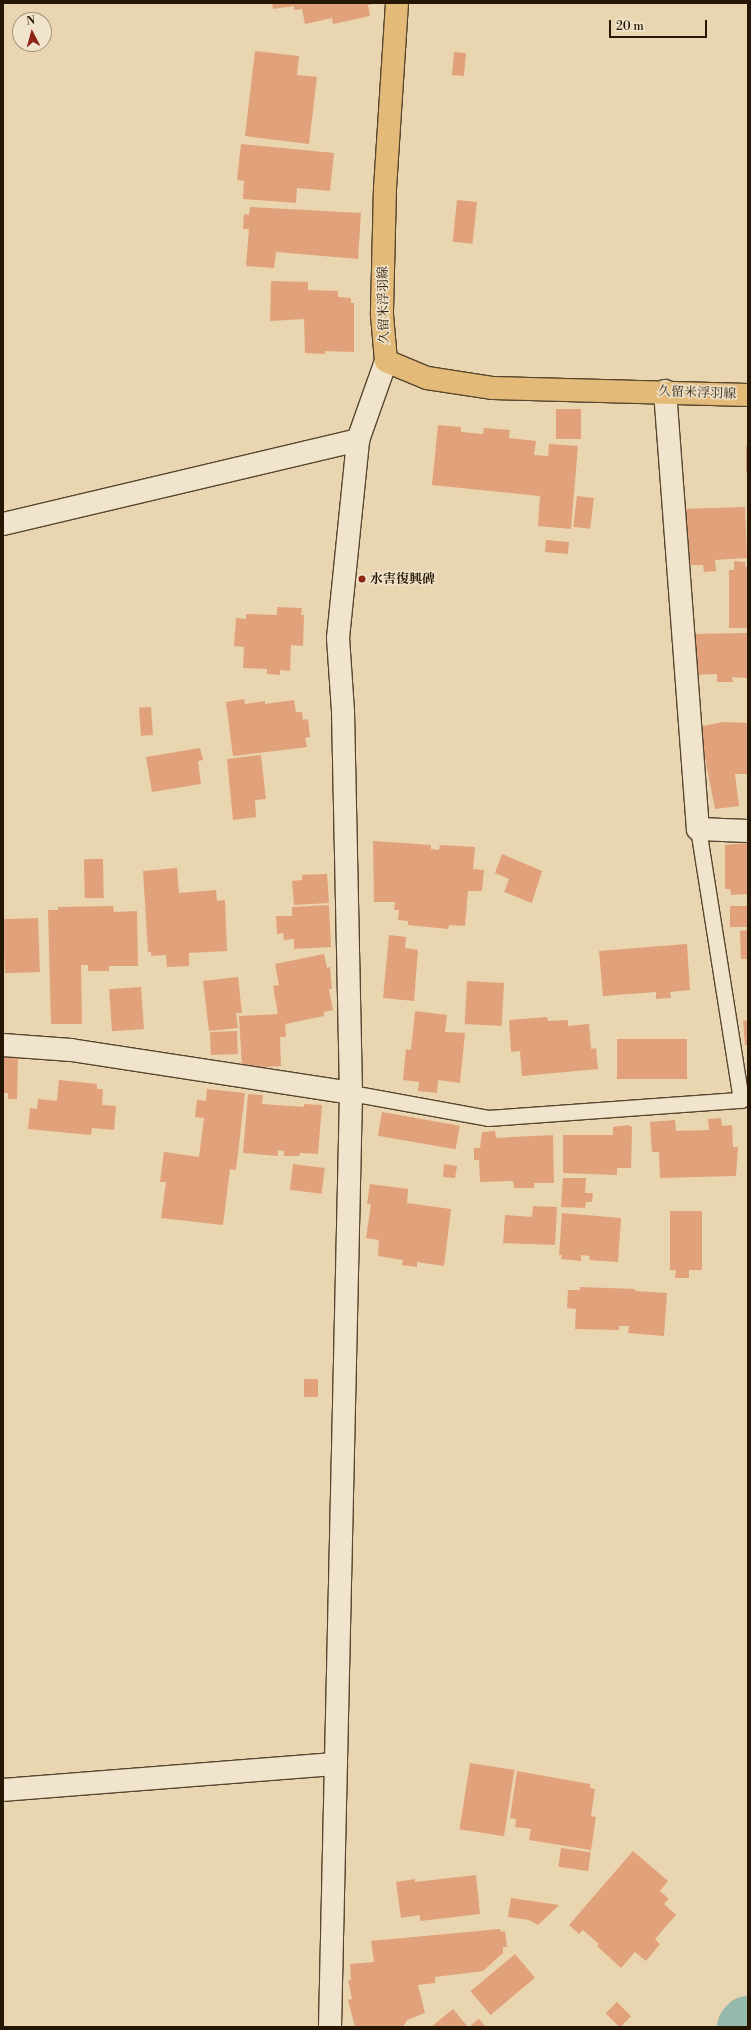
<!DOCTYPE html>
<html>
<head>
<meta charset="utf-8">
<style>
  body { margin:0 }
  #map { position:relative; width:751px; height:2030px; overflow:hidden; background:#e9d5b0; font-family:"Libre Bodoni","Noto Serif JP",serif }
  div>[style] { position:absolute }
  .river>* { height:59px; margin:-29.5px; padding:0 29.5px; transform-origin:29.5px; border-radius:29.5px; background:#97b9ab }
  .building>* { inset:0; background:#e1a17a; transform-origin:0 0 }
  .roads { filter:drop-shadow(1px 0 #57462f) drop-shadow(-1px 0 #57462f) drop-shadow(0 1px #57462f) drop-shadow(0 -1px #57462f) }
  .service>* { height:15px; margin:-7.5px; padding:0 7.5px; transform-origin:7.5px; border-radius:7.5px; background:#f1e4cc }
  .minor>* { height:22px; margin:-11px; padding:0 11px; transform-origin:11px; border-radius:11px; background:#f1e4cc }
  .primary>* { height:22px; margin:-11px; padding:0 11px; transform-origin:11px; border-radius:11px; background:#e4ba78 }
  .dots>* { width:11px; height:11px; translate:-50% -50%; box-sizing:border-box; border:2px solid #f1e4cc; border-radius:50% }
  span { translate:-50% -50%; white-space:nowrap; text-align:center; line-height:1.15; -webkit-text-stroke:3px #f1e4cc; paint-order:stroke }
  .street-label { font-size:13px; color:#261704 }
  .poi-label { font-size:13px; color:#261704; font-weight:700 }
  .left { translate:0 -50%; text-align:left }
  .frame { position:absolute; inset:0; border:4px solid #261704; pointer-events:none }
  .north { position:absolute; left:12px; top:12px; width:40px; height:40px; box-sizing:border-box; background:#f1e4cc; border:1px solid #a0927c; border-radius:50%; rotate:354deg; font-size:11px; font-weight:700; line-height:16px; text-align:center; color:#261704 }
  .north::after { content:''; display:block; margin:auto; width:14px; height:18px; background:#8f2418; clip-path:polygon(50% 0,100% 100%,50% 72%,0 100%) }
  .scale { position:absolute; left:609px; top:20px; width:98px; height:18px; box-sizing:border-box; border:2px solid #261704; border-top:0; padding-left:5px; font-size:12px; line-height:14px; white-space:nowrap; color:#261704; -webkit-text-stroke:3px #f1e4cc; paint-order:stroke }
</style>
</head>
<body>
<div id="map">
  <div class="river">
    <div style="left:746px;top:2027px;width:3px;rotate:-45deg"></div>
  </div>
  <div class="building">
    <div style="clip-path:polygon(272px 3px,373px 3px,373px 4px,368px 5px,370px 16px,333px 24px,332px 18px,305px 24px,302px 9px,294px 10px,294px 6px,273px 9px)"></div>
    <div style="clip-path:polygon(255px 51px,299px 56px,297px 75px,317px 77px,309px 144px,245px 136px)"></div>
    <div style="left:454px;top:52px;width:12px;height:23px;rotate:5deg"></div>
    <div style="clip-path:polygon(241px 144px,334px 153px,330px 191px,297px 188px,296px 203px,243px 199px,244px 181px,237px 180px)"></div>
    <div style="left:457px;top:200px;width:20px;height:42px;rotate:6deg"></div>
    <div style="clip-path:polygon(250px 207px,361px 213px,358px 259px,276px 252px,274px 268px,246px 266px,249px 229px,243px 229px,244px 214px,249px 215px)"></div>
    <div style="clip-path:polygon(271px 281px,308px 282px,308px 290px,338px 291px,338px 297px,351px 298px,351px 303px,354px 303px,354px 352px,325px 351px,325px 354px,305px 353px,304px 319px,270px 321px)"></div>
    <div style="left:556px;top:409px;width:25px;height:30px"></div>
    <div style="clip-path:polygon(438px 425px,461px 427px,461px 432px,483px 434px,484px 428px,510px 430px,509px 438px,536px 441px,534px 455px,548px 456px,549px 444px,578px 446px,571px 529px,538px 526px,540px 496px,432px 485px)"></div>
    <div style="left:746px;top:446px;width:2px;height:27px"></div>
    <div style="left:577px;top:496px;width:17px;height:31px;rotate:7deg"></div>
    <div style="clip-path:polygon(745px 507px,747px 558px,715px 560px,716px 571px,704px 572px,703px 565px,688px 565px,681px 509px)"></div>
    <div style="left:546px;top:540px;width:23px;height:12px;rotate:5deg"></div>
    <div style="clip-path:polygon(734px 561px,745px 562px,745px 567px,748px 567px,748px 628px,729px 628px,729px 570px,734px 570px)"></div>
    <div style="clip-path:polygon(277px 607px,302px 608px,301px 615px,304px 615px,303px 646px,291px 645px,290px 671px,280px 670px,280px 675px,267px 674px,267px 669px,243px 668px,244px 647px,234px 646px,236px 618px,246px 619px,246px 614px,277px 615px)"></div>
    <div style="clip-path:polygon(748px 633px,748px 678px,732px 677px,733px 682px,717px 682px,717px 674px,692px 675px,691px 634px)"></div>
    <div style="clip-path:polygon(244px 699px,245px 704px,265px 701px,265px 704px,294px 700px,296px 712px,302px 712px,303px 720px,308px 719px,310px 737px,305px 738px,307px 747px,233px 756px,226px 702px)"></div>
    <div style="left:151px;top:707px;width:28px;height:12px;rotate:86deg"></div>
    <div style="clip-path:polygon(723px 722px,748px 723px,748px 774px,735px 774px,739px 806px,715px 809px,699px 727px)"></div>
    <div style="clip-path:polygon(200px 748px,203px 760px,198px 761px,201px 784px,152px 792px,146px 757px)"></div>
    <div style="clip-path:polygon(261px 755px,266px 799px,255px 800px,256px 817px,233px 820px,227px 759px)"></div>
    <div style="clip-path:polygon(373px 841px,431px 845px,431px 849px,439px 850px,440px 845px,475px 847px,473px 869px,484px 870px,482px 891px,468px 891px,465px 926px,449px 925px,448px 929px,408px 925px,408px 921px,398px 920px,399px 910px,394px 910px,395px 902px,374px 902px)"></div>
    <div style="clip-path:polygon(748px 843px,748px 894px,731px 895px,730px 889px,725px 889px,725px 845px)"></div>
    <div style="clip-path:polygon(502px 854px,542px 871px,532px 903px,504px 892px,509px 879px,495px 873px)"></div>
    <div style="left:103px;top:859px;width:39px;height:19px;rotate:89deg"></div>
    <div style="clip-path:polygon(177px 868px,179px 893px,216px 890px,217px 901px,225px 900px,227px 951px,189px 953px,189px 966px,167px 967px,166px 955px,151px 956px,151px 952px,148px 952px,143px 871px)"></div>
    <div style="clip-path:polygon(327px 874px,329px 903px,294px 905px,292px 881px,302px 880px,302px 875px)"></div>
    <div style="clip-path:polygon(329px 905px,331px 947px,294px 949px,294px 939px,284px 940px,283px 933px,277px 934px,276px 916px,292px 916px,292px 907px)"></div>
    <div style="clip-path:polygon(113px 906px,114px 912px,137px 911px,138px 966px,109px 966px,109px 971px,88px 971px,88px 965px,81px 965px,82px 1024px,51px 1024px,48px 910px,58px 910px,58px 907px)"></div>
    <div style="left:730px;top:906px;width:18px;height:21px"></div>
    <div style="left:38px;top:918px;width:54px;height:35px;rotate:88deg"></div>
    <div style="clip-path:polygon(748px 930px,748px 959px,741px 959px,740px 931px)"></div>
    <div style="clip-path:polygon(389px 935px,406px 937px,405px 948px,418px 950px,414px 1001px,383px 998px)"></div>
    <div style="clip-path:polygon(687px 944px,690px 990px,670px 992px,671px 998px,656px 999px,656px 992px,603px 996px,599px 951px)"></div>
    <div style="clip-path:polygon(324px 954px,327px 968px,330px 967px,332px 989px,329px 989px,333px 1010px,324px 1012px,324px 1016px,285px 1024px,286px 1037px,280px 1037px,281px 1066px,242px 1068px,239px 1016px,278px 1014px,273px 986px,279px 985px,275px 964px)"></div>
    <div style="clip-path:polygon(238px 977px,242px 1013px,236px 1013px,238px 1028px,209px 1031px,203px 981px)"></div>
    <div style="left:467px;top:981px;width:37px;height:43px;rotate:3deg"></div>
    <div style="left:141px;top:987px;width:42px;height:32px;rotate:86deg"></div>
    <div style="clip-path:polygon(415px 1011px,447px 1015px,445px 1032px,465px 1033px,460px 1083px,438px 1080px,437px 1093px,418px 1091px,419px 1082px,403px 1080px,406px 1049px,411px 1050px)"></div>
    <div style="clip-path:polygon(547px 1017px,548px 1021px,568px 1020px,568px 1026px,589px 1024px,591px 1049px,596px 1048px,598px 1069px,522px 1076px,520px 1051px,511px 1052px,509px 1020px)"></div>
    <div style="clip-path:polygon(748px 1020px,748px 1045px,745px 1045px,743px 1021px)"></div>
    <div style="left:237px;top:1031px;width:23px;height:27px;rotate:88deg"></div>
    <div style="left:617px;top:1039px;width:70px;height:40px"></div>
    <div style="clip-path:polygon(3px 1056px,18px 1056px,17px 1099px,8px 1099px,8px 1093px,3px 1093px)"></div>
    <div style="clip-path:polygon(59px 1080px,97px 1084px,97px 1089px,103px 1089px,102px 1105px,116px 1106px,114px 1130px,92px 1128px,91px 1135px,28px 1129px,30px 1108px,37px 1109px,38px 1099px,57px 1101px)"></div>
    <div style="clip-path:polygon(207px 1089px,245px 1093px,236px 1170px,230px 1169px,223px 1225px,161px 1218px,166px 1182px,160px 1182px,164px 1152px,199px 1157px,204px 1118px,195px 1117px,197px 1100px,206px 1101px)"></div>
    <div style="clip-path:polygon(248px 1094px,263px 1095px,262px 1104px,304px 1107px,304px 1104px,322px 1105px,318px 1154px,300px 1153px,299px 1156px,284px 1156px,284px 1151px,278px 1150px,278px 1156px,243px 1153px)"></div>
    <div style="left:382px;top:1112px;width:79px;height:24px;rotate:10deg"></div>
    <div style="clip-path:polygon(721px 1118px,722px 1126px,732px 1125px,733px 1147px,738px 1147px,736px 1176px,660px 1178px,659px 1152px,652px 1152px,650px 1122px,675px 1120px,676px 1131px,709px 1130px,708px 1119px)"></div>
    <div style="clip-path:polygon(628px 1125px,632px 1127px,631px 1168px,617px 1168px,617px 1175px,563px 1173px,563px 1135px,613px 1135px,613px 1127px)"></div>
    <div style="clip-path:polygon(495px 1131px,496px 1138px,553px 1135px,554px 1183px,534px 1183px,534px 1188px,514px 1188px,513px 1181px,480px 1182px,479px 1160px,474px 1160px,474px 1148px,480px 1148px,482px 1132px)"></div>
    <div style="left:293px;top:1164px;width:32px;height:26px;rotate:7deg"></div>
    <div style="clip-path:polygon(444px 1164px,457px 1166px,455px 1178px,443px 1177px)"></div>
    <div style="clip-path:polygon(563px 1178px,586px 1178px,585px 1193px,593px 1193px,592px 1202px,586px 1202px,585px 1208px,561px 1207px)"></div>
    <div style="clip-path:polygon(370px 1184px,408px 1189px,407px 1203px,451px 1209px,444px 1266px,417px 1262px,417px 1267px,402px 1265px,403px 1260px,378px 1256px,379px 1240px,366px 1238px,371px 1204px,367px 1204px)"></div>
    <div style="clip-path:polygon(533px 1206px,557px 1207px,555px 1245px,503px 1243px,505px 1215px,532px 1217px)"></div>
    <div style="clip-path:polygon(670px 1211px,702px 1211px,702px 1270px,689px 1270px,689px 1278px,675px 1278px,676px 1270px,670px 1270px)"></div>
    <div style="clip-path:polygon(562px 1213px,621px 1218px,618px 1262px,589px 1260px,590px 1256px,581px 1255px,581px 1261px,561px 1259px,562px 1255px,559px 1255px)"></div>
    <div style="clip-path:polygon(580px 1287px,635px 1289px,635px 1291px,667px 1293px,664px 1336px,628px 1333px,629px 1326px,619px 1326px,619px 1330px,575px 1329px,576px 1309px,567px 1308px,568px 1290px,580px 1290px)"></div>
    <div style="left:304px;top:1379px;width:14px;height:18px"></div>
    <div style="left:470px;top:1763px;width:45px;height:67px;rotate:9deg"></div>
    <div style="clip-path:polygon(517px 1771px,590px 1784px,590px 1788px,595px 1789px,591px 1816px,596px 1817px,591px 1850px,529px 1840px,531px 1829px,515px 1827px,516px 1819px,510px 1818px)"></div>
    <div style="left:561px;top:1848px;width:30px;height:19px;rotate:8deg"></div>
    <div style="clip-path:polygon(633px 1851px,668px 1881px,660px 1891px,669px 1899px,664px 1904px,676px 1915px,655px 1939px,660px 1944px,646px 1961px,635px 1952px,621px 1968px,597px 1946px,599px 1944px,583px 1930px,579px 1934px,569px 1925px)"></div>
    <div style="clip-path:polygon(476px 1875px,480px 1914px,420px 1921px,420px 1915px,401px 1918px,396px 1882px,415px 1879px,415px 1882px)"></div>
    <div style="clip-path:polygon(511px 1898px,559px 1905px,538px 1925px,529px 1920px,508px 1917px)"></div>
    <div style="clip-path:polygon(500px 1929px,501px 1932px,505px 1931px,507px 1947px,503px 1947px,503px 1953px,483px 1971px,435px 1977px,435px 1983px,418px 1985px,425px 2013px,407px 2020px,403px 2027px,355px 2027px,348px 2000px,352px 1999px,348px 1980px,351px 1980px,350px 1964px,374px 1962px,371px 1941px)"></div>
    <div style="left:515px;top:1954px;width:31px;height:58px;rotate:50deg"></div>
    <div style="left:617px;top:2002px;width:20px;height:16px;rotate:45deg"></div>
    <div style="clip-path:polygon(453px 2009px,468px 2027px,431px 2027px)"></div>
    <div style="clip-path:polygon(479px 2019px,486px 2027px,472px 2027px,471px 2025px)"></div>
  </div>
  <div class="roads">
    <div class="service">
      <div style="left:351px;top:1093px;width:139px;rotate:10.3deg"></div>
      <div style="left:488px;top:1118px;width:254px;rotate:-4.1deg"></div>
      <div style="left:741px;top:1100px;width:274px;rotate:-99deg"></div>
    </div>
    <div class="minor">
      <div style="left:665px;top:391px;width:439px;rotate:85.7deg"></div>
      <div style="left:698px;top:829px;width:50px;rotate:2.3deg"></div>
      <div style="left:3px;top:524px;width:365px;rotate:-13.3deg"></div>
      <div style="left:3px;top:1045px;width:68px;rotate:4.2deg"></div>
      <div style="left:71px;top:1050px;width:283px;rotate:8.7deg"></div>
      <div style="left:3px;top:1790px;width:334px;rotate:-4.5deg"></div>
      <div style="left:330px;top:2027px;width:934px;rotate:-88.71deg"></div>
      <div style="left:351px;top:1093px;width:382px;rotate:-91.2deg"></div>
      <div style="left:343px;top:711px;width:73px;rotate:-93.9deg"></div>
      <div style="left:338px;top:638px;width:199px;rotate:-84.2deg"></div>
      <div style="left:358px;top:440px;width:84px;rotate:-70.5deg"></div>
    </div>
    <div class="primary">
      <div style="left:397px;top:3px;width:185px;rotate:93.7deg"></div>
      <div style="left:385px;top:188px;width:127px;rotate:91.4deg"></div>
      <div style="left:382px;top:315px;width:46px;rotate:85deg"></div>
      <div style="left:386px;top:361px;width:44px;rotate:22.5deg"></div>
      <div style="left:427px;top:378px;width:67px;rotate:8.6deg"></div>
      <div style="left:493px;top:388px;width:255px;rotate:1.6deg"></div>
    </div>
  </div>
  <div class="dots">
    <div style="left:362px;top:579px;background:#8f2418"></div>
  </div>
  <div class="street-label">
    <span style="left:384px;top:305px;rotate:-91deg">久留米浮羽線</span>
    <span style="left:697px;top:393px;rotate:2deg">久留米浮羽線</span>
  </div>
  <div class="poi-label">
    <span class="left" style="left:370px;top:579px">水害復興碑</span>
  </div>
  <div class="frame"></div>
  <div class="north">N</div>
  <div class="scale">20 m</div>
</div>
</body>
</html>
